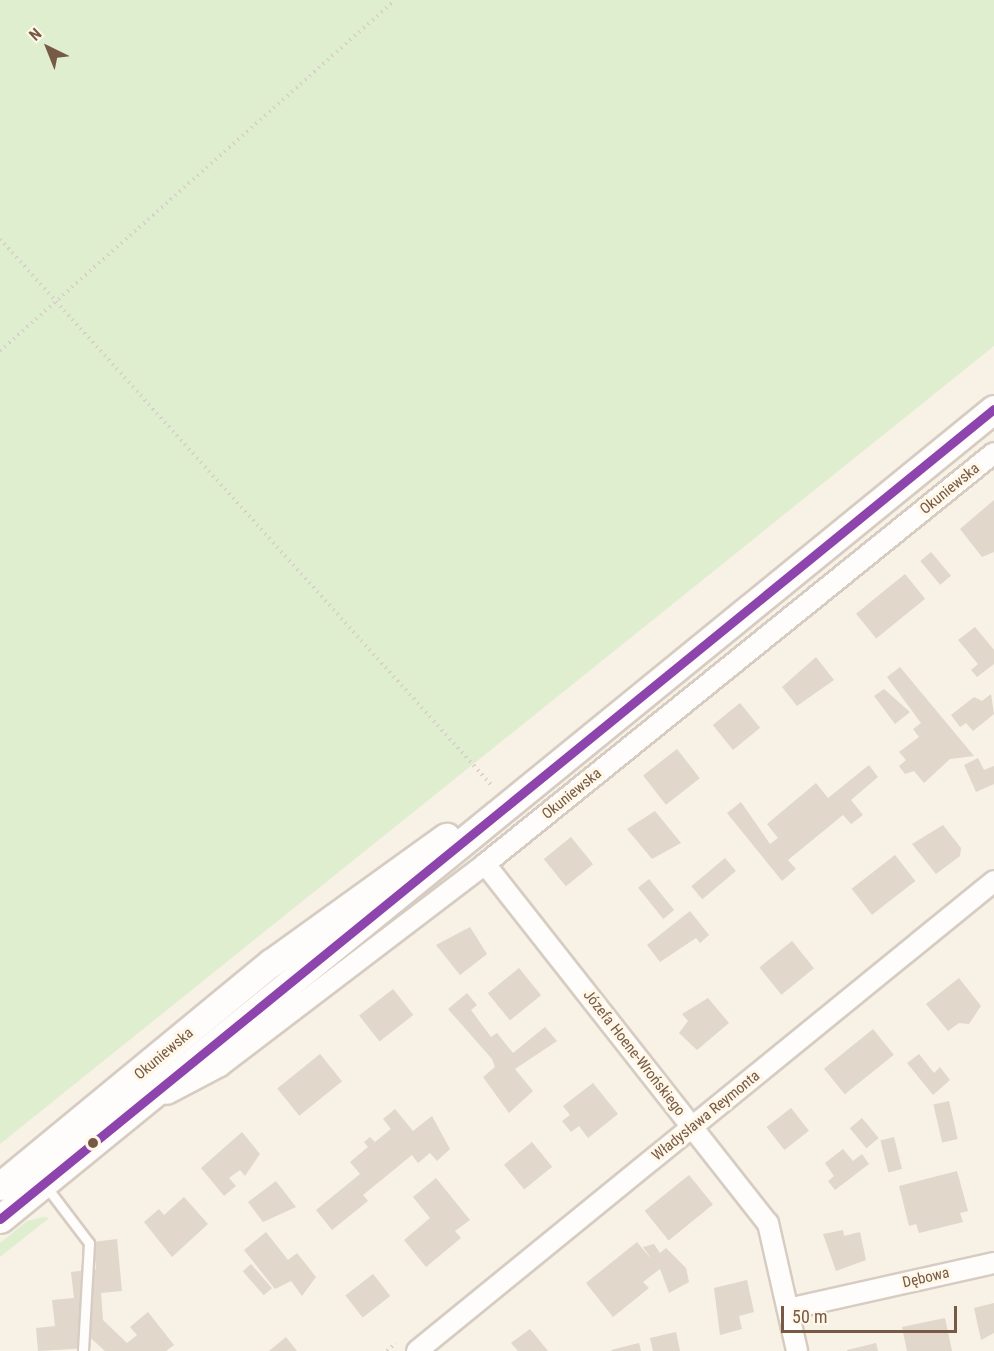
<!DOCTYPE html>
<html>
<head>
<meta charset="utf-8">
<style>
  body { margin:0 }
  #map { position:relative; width:994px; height:1351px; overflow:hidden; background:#f7f1e6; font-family:"Roboto Condensed",sans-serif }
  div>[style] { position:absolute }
  .green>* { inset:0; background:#e0eed0 }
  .building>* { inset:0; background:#e1d7cb; transform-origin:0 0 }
  .path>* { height:4px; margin-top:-2px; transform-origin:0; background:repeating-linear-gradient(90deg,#d8d0c8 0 1.5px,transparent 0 6px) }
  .roads { filter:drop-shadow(2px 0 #d6ccc2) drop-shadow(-2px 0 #d6ccc2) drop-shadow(0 2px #d6ccc2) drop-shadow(0 -2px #d6ccc2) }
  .lane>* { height:9px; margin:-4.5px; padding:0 4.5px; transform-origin:4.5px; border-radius:4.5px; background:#fefdfb }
  .street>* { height:20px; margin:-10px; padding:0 10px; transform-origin:10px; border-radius:10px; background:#fefdfb }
  .secondary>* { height:27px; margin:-13.5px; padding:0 13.5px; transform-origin:13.5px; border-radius:13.5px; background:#fefdfb }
  .bus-1>* { height:9px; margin:-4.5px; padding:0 4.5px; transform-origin:4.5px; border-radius:4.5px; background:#8e44ad }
  .dots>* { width:16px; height:16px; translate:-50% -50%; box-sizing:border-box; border:3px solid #fff7e8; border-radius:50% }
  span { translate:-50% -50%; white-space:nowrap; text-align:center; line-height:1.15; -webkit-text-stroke:6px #fff7e8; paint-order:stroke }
  .street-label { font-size:15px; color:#765a46 }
  .north { position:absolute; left:18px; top:18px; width:60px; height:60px; -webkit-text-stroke:4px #fff7e8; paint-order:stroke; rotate:317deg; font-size:16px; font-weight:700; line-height:24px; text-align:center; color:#765a46 }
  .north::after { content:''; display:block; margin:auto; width:21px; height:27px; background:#765a46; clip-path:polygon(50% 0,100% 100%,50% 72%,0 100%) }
  .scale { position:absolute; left:781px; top:1306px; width:176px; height:27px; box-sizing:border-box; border:3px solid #765a46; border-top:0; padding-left:8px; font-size:18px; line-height:21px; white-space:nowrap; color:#765a46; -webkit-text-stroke:4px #fff7e8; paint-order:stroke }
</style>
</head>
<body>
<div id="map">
  <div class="green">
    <div style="clip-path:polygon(0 0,994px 0,994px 346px,0 1144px)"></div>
    <div style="clip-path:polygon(43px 1217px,49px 1218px,0 1257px,0 1243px,27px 1221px)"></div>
  </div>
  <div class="building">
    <div style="clip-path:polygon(994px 500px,994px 552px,982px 557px,960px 529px)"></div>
    <div style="left:931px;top:552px;width:31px;height:14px;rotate:50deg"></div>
    <div style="left:905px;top:574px;width:32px;height:63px;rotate:51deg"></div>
    <div style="clip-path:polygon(975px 627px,994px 650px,994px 664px,977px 677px,971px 670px,978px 664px,958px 640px)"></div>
    <div style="clip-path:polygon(816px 657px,834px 680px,797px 706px,782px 687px)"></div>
    <div style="clip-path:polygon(900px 667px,974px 756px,950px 759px,924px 783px,914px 771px,905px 774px,899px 766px,906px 760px,899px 752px,919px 737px,913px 729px,921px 723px,887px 677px)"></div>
    <div style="clip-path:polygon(884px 689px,910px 712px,895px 724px,874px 696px)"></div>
    <div style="clip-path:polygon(991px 694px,994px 714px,973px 731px,966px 723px,960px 727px,951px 715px,974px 697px,982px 701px)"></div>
    <div style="left:740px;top:703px;width:32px;height:35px;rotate:51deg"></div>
    <div style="left:677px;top:749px;width:37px;height:43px;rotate:52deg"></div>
    <div style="clip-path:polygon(978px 758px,984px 770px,994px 766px,994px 784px,976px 792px,964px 765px)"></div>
    <div style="clip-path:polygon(869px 765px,878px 777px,851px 800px,863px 815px,851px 824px,843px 815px,788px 860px,796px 869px,782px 881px,727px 813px,741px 802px,770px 844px,778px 838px,767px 824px,816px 783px,828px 798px)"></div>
    <div style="clip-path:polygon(655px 811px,681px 843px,652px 859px,627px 829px)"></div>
    <div style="clip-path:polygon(943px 825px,961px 848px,960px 856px,936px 874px,912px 844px)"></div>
    <div style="left:571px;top:837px;width:35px;height:35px;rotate:51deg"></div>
    <div style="left:895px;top:855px;width:33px;height:55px;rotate:52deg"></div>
    <div style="left:725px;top:858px;width:17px;height:44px;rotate:50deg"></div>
    <div style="left:649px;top:879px;width:40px;height:14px;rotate:51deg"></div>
    <div style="clip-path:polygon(690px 911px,709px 935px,700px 943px,696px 938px,660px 962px,647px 945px)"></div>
    <div style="clip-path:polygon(470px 927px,487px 954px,460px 975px,436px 945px)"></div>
    <div style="left:792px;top:941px;width:35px;height:42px;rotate:51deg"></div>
    <div style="left:519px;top:968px;width:35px;height:40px;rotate:51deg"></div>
    <div style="clip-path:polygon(959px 978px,981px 1006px,969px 1024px,959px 1023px,948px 1031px,926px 1004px)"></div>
    <div style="left:393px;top:989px;width:33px;height:43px;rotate:52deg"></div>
    <div style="clip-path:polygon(467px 993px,477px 1005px,471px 1010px,491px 1037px,497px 1033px,513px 1053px,545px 1027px,557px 1041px,515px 1069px,533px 1091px,509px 1113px,483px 1077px,495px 1067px,492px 1059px,448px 1009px)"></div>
    <div style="clip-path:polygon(708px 998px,729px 1023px,697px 1050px,679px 1033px,688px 1021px,682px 1014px)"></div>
    <div style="left:873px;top:1029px;width:33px;height:63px;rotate:51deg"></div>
    <div style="left:320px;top:1054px;width:35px;height:55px;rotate:51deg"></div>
    <div style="clip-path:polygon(919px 1054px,934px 1073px,940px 1067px,950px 1080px,933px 1095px,907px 1063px)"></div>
    <div style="clip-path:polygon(593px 1083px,618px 1114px,588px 1138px,579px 1126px,571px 1132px,562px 1121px,570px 1115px,563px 1106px)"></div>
    <div style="left:949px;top:1101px;width:39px;height:16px;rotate:77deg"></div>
    <div style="left:791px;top:1108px;width:29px;height:31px;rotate:52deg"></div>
    <div style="clip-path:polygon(395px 1109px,413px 1131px,432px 1116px,450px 1149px,437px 1161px,430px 1153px,418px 1163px,412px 1155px,363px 1195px,368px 1201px,332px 1230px,316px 1210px,360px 1174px,350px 1162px,368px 1147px,364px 1142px,370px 1137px,375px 1142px,391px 1129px,383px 1119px)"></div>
    <div style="left:862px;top:1118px;width:26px;height:16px;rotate:50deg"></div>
    <div style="clip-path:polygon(242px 1132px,260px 1154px,245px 1176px,240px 1170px,229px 1178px,236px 1186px,224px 1196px,201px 1168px)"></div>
    <div style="left:894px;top:1137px;width:33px;height:14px;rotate:76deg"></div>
    <div style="left:532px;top:1142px;width:32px;height:36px;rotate:51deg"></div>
    <div style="clip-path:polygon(843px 1149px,853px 1161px,862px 1154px,869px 1164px,835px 1190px,828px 1181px,834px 1176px,825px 1163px)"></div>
    <div style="clip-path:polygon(957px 1171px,968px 1211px,960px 1213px,963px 1222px,919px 1233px,916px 1224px,909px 1226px,899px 1186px)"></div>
    <div style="left:689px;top:1175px;width:38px;height:57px;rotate:51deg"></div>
    <div style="clip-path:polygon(436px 1178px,470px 1220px,455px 1231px,461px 1238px,426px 1267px,404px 1240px,430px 1218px,413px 1197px)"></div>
    <div style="clip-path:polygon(276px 1181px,296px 1207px,263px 1222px,248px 1202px)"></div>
    <div style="clip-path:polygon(184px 1197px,208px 1224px,172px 1257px,144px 1222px,159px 1209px,164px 1215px)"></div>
    <div style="clip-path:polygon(843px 1230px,844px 1236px,860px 1232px,866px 1260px,836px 1271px,823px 1234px)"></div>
    <div style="clip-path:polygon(266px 1232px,288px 1260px,297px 1253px,316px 1277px,302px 1296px,291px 1281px,275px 1289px,244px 1250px)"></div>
    <div style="clip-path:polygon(117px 1239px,122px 1291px,101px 1293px,103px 1320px,127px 1343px,137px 1335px,130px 1327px,148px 1312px,174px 1345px,166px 1351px,105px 1351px,86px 1334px,88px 1348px,38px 1351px,36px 1328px,55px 1326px,52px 1300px,74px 1298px,71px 1272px,96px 1269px,93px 1242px)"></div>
    <div style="clip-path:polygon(637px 1242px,653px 1261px,643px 1247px,654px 1244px,660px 1253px,666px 1248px,686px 1268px,689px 1282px,669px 1293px,660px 1269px,643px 1282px,649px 1288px,613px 1317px,586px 1283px)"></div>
    <div style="left:251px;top:1264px;width:32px;height:11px;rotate:49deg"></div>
    <div style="left:373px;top:1274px;width:28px;height:35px;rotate:52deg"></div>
    <div style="clip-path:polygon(747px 1280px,754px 1312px,739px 1316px,742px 1329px,720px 1335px,714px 1288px)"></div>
    <div style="clip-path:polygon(994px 1303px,994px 1333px,981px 1340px,974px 1308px)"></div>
    <div style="clip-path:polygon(945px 1318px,952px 1351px,907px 1351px,902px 1327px)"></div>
    <div style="clip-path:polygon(530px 1329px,548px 1351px,518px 1351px,511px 1343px)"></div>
    <div style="clip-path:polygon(676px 1332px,680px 1351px,653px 1351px,650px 1338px)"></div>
    <div style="clip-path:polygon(286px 1337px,297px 1351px,269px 1351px)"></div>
    <div style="clip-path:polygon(639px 1343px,641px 1351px,612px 1351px,611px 1350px)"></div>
    <div style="clip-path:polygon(876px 1343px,878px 1351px,847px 1351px,847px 1350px)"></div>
  </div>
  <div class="path">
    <div style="left:0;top:239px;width:737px;rotate:48.02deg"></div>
    <div style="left:0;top:351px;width:528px;rotate:-41.62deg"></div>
    <div style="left:387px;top:1351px;width:12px;rotate:-42deg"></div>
  </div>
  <div class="roads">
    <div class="lane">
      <div style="left:45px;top:1185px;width:73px;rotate:52.8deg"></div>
      <div style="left:89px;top:1243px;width:108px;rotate:93.2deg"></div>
    </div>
    <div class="street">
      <div style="left:485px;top:864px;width:457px;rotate:51.8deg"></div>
      <div style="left:768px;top:1223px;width:131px;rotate:77.2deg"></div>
      <div style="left:167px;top:1094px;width:60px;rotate:-27.8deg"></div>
      <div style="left:220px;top:1066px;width:333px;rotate:-37.3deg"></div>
      <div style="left:485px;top:864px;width:654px;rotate:-38.92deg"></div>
      <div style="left:788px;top:1309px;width:211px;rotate:-12.6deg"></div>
      <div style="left:417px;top:1351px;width:744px;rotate:-39.16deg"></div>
    </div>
    <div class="secondary">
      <div style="left:0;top:1186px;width:351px;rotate:-39.5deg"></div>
      <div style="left:271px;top:963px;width:216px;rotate:-35.8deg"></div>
      <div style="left:0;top:1219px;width:1282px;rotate:-39.18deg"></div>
    </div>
  </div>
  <div class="bus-1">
    <div style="left:0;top:1219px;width:1282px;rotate:-39.18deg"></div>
  </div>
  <div class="dots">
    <div style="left:93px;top:1143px;background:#765a46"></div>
  </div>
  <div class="street-label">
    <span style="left:950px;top:489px;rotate:-39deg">Okuniewska</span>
    <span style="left:572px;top:794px;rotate:-39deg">Okuniewska</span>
    <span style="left:634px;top:1053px;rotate:52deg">Józefa Hoene-Wrońskiego</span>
    <span style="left:164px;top:1054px;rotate:-40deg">Okuniewska</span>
    <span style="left:706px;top:1116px;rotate:-39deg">Władysława Reymonta</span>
    <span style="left:926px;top:1278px;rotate:-13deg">Dębowa</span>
  </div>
  <div class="north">N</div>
  <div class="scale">50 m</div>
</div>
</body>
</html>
